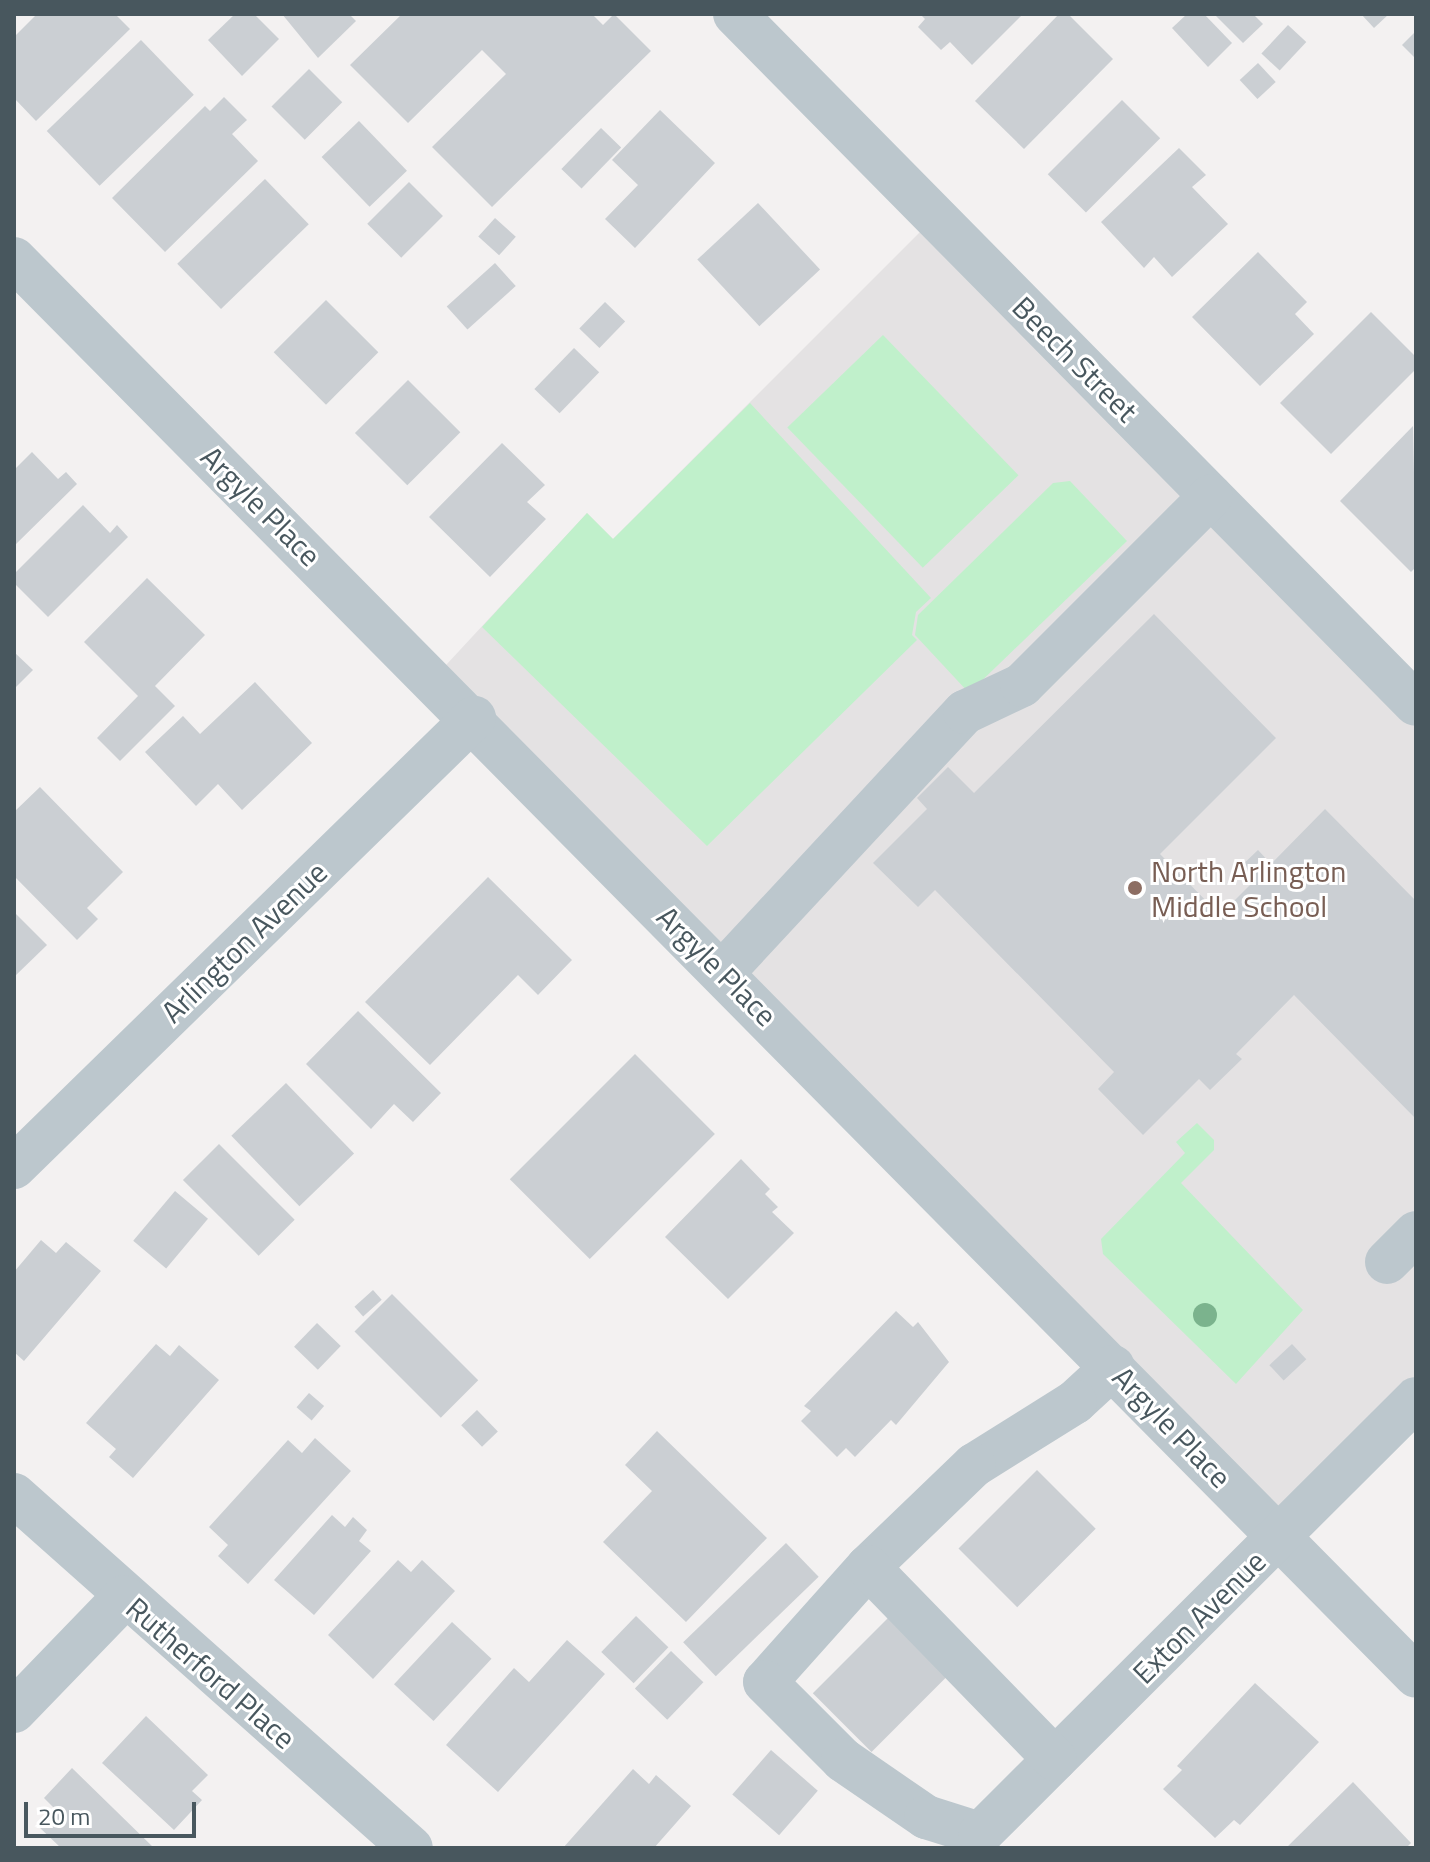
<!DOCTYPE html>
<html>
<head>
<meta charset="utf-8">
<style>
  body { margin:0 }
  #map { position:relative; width:1430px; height:1862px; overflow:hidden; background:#f3f1f1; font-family:"Titillium Web",sans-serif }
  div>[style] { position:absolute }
  .education>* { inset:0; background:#e4e2e3 }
  .green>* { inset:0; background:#c0f0cb; transform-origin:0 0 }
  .building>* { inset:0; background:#cbcfd3; transform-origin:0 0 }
  .minor>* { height:44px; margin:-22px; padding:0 22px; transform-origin:22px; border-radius:22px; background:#bcc7cd }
  .trees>* { width:24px; height:24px; margin:-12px; border-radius:50%; background:#7bb38d }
  .dots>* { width:22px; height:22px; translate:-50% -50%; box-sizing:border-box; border:4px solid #fff; border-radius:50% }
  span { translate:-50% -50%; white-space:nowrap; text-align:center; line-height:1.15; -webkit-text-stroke:6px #fff; paint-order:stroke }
  .street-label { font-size:30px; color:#48575e }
  .education-label { font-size:30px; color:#785e54 }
  .left { translate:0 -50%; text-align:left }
  .frame { position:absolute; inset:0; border:16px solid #48575e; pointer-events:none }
  .scale { position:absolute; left:24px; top:1802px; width:172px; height:36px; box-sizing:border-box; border:4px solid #48575e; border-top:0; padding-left:10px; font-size:24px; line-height:28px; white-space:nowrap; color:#48575e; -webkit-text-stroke:6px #fff; paint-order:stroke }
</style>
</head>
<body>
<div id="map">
  <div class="education">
    <div style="clip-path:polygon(935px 217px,1416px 704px,1416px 1399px,1280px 1537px,434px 678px,587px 513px,613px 539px)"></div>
  </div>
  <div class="green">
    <div style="left:883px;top:335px;width:195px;height:133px;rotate:46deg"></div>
    <div style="clip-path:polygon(750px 403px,931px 598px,916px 612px,912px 635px,917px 640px,707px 846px,482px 627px,587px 513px,613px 539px)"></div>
    <div style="clip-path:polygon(1070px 481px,1127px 541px,969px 693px,915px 635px,918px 615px,1053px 483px)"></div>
    <div style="clip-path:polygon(1197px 1123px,1214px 1140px,1214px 1150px,1181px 1183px,1303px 1310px,1236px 1384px,1103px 1254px,1101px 1239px,1185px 1153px,1176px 1142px)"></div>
  </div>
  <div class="building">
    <div style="clip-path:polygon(37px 14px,115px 14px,130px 29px,36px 121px,14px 98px,14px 37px)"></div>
    <div style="clip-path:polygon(235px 14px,254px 14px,279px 39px,242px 76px,208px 40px)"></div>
    <div style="clip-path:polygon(282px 14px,349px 14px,356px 21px,318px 58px)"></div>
    <div style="clip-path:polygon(402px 14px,592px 14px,603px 25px,614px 14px,651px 51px,492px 207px,432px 147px,506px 74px,482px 50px,408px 123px,350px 65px)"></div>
    <div style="clip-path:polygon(920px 14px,1023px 14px,972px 65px,950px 42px,941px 50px,918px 27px,925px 19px)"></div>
    <div style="clip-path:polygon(1059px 14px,1068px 14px,1113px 59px,1024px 149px,975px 101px)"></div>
    <div style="clip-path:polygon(1187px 14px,1204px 14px,1232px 43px,1208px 67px,1172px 28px)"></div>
    <div style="clip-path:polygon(1214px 14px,1253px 14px,1263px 24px,1243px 43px)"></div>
    <div style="clip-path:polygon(1361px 14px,1389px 14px,1374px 28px)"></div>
    <div style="left:1288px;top:25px;width:25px;height:39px;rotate:43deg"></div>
    <div style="clip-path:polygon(1416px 31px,1416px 59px,1402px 45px)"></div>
    <div style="left:141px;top:40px;width:76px;height:131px;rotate:46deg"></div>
    <div style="left:1258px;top:63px;width:26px;height:25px;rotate:47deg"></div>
    <div style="left:309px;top:69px;width:47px;height:53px;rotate:45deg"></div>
    <div style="clip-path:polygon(224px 97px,247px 120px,232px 134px,258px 161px,165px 252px,112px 198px,205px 106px,210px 111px)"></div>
    <div style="left:1122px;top:100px;width:54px;height:105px;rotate:45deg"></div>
    <div style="clip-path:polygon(660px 110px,715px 163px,635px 248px,605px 219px,638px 185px,612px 160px)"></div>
    <div style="left:359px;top:121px;width:69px;height:52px;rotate:46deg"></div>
    <div style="left:601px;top:128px;width:28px;height:57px;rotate:44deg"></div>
    <div style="clip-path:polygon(1179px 148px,1206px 175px,1192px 187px,1228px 224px,1172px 277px,1154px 257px,1144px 268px,1101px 222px)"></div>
    <div style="left:265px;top:179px;width:63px;height:122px;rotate:46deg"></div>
    <div style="left:409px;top:182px;width:48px;height:59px;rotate:45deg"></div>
    <div style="left:758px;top:203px;width:91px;height:83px;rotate:47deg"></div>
    <div style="left:495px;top:218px;width:28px;height:25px;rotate:42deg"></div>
    <div style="clip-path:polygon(1258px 252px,1307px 302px,1295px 314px,1314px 334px,1260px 386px,1192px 317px)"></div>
    <div style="left:495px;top:263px;width:31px;height:65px;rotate:48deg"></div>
    <div style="left:326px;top:300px;width:74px;height:74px;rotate:45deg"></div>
    <div style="left:605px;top:302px;width:28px;height:37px;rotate:44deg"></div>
    <div style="clip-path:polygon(1371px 312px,1416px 357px,1416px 369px,1331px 454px,1280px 403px)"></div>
    <div style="left:574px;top:348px;width:35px;height:57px;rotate:44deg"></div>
    <div style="left:408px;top:380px;width:74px;height:75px;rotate:45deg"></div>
    <div style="clip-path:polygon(1413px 426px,1416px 567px,1411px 572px,1340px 501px)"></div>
    <div style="clip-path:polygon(502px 443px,545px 485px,527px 502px,546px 519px,490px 577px,429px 517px)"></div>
    <div style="clip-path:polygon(32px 452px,58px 479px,66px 472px,77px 484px,14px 546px,14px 470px)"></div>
    <div style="clip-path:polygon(83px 505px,110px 533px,117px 525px,128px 537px,48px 617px,14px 583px,14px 574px)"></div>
    <div style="clip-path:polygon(147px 578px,205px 635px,155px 686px,175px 706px,120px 761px,97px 738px,138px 696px,84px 642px)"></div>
    <div style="clip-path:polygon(1154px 614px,1276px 738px,1160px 854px,1220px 915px,1250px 885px,1237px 870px,1258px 850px,1271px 864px,1325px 809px,1416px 901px,1416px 1119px,1294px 995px,1236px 1054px,1242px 1059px,1210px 1090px,1199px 1079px,1143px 1135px,1098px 1089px,1114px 1072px,935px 890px,918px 907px,873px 863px,927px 809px,917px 798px,948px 767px,974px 793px)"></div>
    <div style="clip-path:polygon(14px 652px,33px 670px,14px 689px)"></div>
    <div style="clip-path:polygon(255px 682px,312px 743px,242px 810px,218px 784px,196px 806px,145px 752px,183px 716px,200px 734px)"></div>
    <div style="clip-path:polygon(40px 787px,123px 872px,87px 908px,98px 919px,77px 940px,14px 876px,14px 812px)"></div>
    <div style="clip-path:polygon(488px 877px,572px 960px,538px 995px,518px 975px,430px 1065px,365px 1002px)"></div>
    <div style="clip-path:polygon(14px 912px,47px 945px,14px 977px)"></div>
    <div style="clip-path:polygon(358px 1011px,441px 1093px,413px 1122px,394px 1104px,371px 1129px,306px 1064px)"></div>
    <div style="left:635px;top:1054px;width:113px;height:177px;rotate:45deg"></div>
    <div style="left:286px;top:1083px;width:98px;height:76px;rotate:46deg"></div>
    <div style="left:219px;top:1144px;width:107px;height:51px;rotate:45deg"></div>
    <div style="clip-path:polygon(741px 1159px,770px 1189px,765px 1194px,778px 1207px,772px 1212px,794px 1233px,728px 1299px,665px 1237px)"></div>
    <div style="left:175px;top:1191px;width:43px;height:65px;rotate:40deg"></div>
    <div style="clip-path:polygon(41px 1240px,56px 1253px,66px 1242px,101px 1271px,24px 1361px,14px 1352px,14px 1272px)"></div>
    <div style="left:373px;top:1290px;width:13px;height:25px;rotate:48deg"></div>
    <div style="left:392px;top:1294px;width:122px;height:53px;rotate:45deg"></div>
    <div style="clip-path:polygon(896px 1311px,913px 1327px,918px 1322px,949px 1362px,896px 1425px,891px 1420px,855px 1457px,846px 1448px,837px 1457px,801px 1421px,811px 1411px,804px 1406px)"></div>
    <div style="left:317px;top:1323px;width:33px;height:33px;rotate:44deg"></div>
    <div style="clip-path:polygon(156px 1344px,170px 1356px,179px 1345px,219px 1380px,133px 1478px,109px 1457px,116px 1449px,86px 1423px)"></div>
    <div style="left:1292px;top:1344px;width:21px;height:31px;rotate:47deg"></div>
    <div style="left:309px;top:1393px;width:20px;height:19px;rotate:41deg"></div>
    <div style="left:477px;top:1410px;width:30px;height:22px;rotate:46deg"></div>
    <div style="clip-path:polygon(657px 1431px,767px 1538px,686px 1622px,603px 1542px,652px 1491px,625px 1465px)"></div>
    <div style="clip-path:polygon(315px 1438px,351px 1471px,248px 1584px,218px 1556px,228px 1545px,209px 1527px,288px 1440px,302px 1453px)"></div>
    <div style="left:1037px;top:1470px;width:83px;height:111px;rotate:45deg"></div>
    <div style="clip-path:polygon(332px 1515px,345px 1527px,353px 1517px,367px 1530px,359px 1541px,371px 1551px,314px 1615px,274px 1580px)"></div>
    <div style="left:786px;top:1543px;width:47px;height:143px;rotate:46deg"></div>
    <div style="clip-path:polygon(398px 1560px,411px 1572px,422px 1560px,455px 1591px,373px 1679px,328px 1635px)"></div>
    <div style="left:892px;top:1614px;width:83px;height:112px;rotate:45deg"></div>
    <div style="left:636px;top:1616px;width:45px;height:50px;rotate:44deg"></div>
    <div style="left:452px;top:1622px;width:54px;height:85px;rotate:43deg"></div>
    <div style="clip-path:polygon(567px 1640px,605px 1674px,498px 1792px,446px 1745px,514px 1668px,529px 1682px)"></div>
    <div style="left:671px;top:1651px;width:45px;height:52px;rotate:44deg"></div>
    <div style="clip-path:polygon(1255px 1683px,1319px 1742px,1240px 1825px,1234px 1820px,1215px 1838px,1163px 1789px,1182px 1770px,1177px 1766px)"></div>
    <div style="clip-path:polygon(146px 1716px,208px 1775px,192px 1791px,202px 1800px,174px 1830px,102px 1763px)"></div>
    <div style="left:771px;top:1750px;width:62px;height:59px;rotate:41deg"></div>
    <div style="clip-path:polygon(72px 1768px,154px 1848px,61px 1848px,39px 1827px,55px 1809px,44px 1798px)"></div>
    <div style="clip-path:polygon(633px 1769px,649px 1784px,656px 1775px,691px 1806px,654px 1848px,563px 1848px)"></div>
    <div style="clip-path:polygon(1353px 1782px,1411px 1843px,1406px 1848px,1286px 1848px)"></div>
  </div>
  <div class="minor">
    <div style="left:735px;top:14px;width:969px;rotate:45.38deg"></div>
    <div style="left:14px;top:259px;width:1993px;rotate:45.3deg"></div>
    <div style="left:723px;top:972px;width:355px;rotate:-47.1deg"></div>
    <div style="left:965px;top:712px;width:63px;rotate:-25.3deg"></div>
    <div style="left:1022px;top:685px;width:267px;rotate:-45deg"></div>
    <div style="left:14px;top:1167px;width:643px;rotate:-44.31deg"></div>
    <div style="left:1387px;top:1262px;width:41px;rotate:-45deg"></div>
    <div style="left:1113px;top:1367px;width:52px;rotate:137.4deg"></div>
    <div style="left:1075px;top:1402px;width:119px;rotate:148deg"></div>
    <div style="left:974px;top:1465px;width:147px;rotate:136.1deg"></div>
    <div style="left:868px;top:1567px;width:154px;rotate:131.8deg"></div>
    <div style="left:765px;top:1682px;width:110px;rotate:45deg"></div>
    <div style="left:843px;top:1760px;width:101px;rotate:34.5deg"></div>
    <div style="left:926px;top:1817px;width:57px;rotate:17.5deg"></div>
    <div style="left:980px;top:1834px;width:616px;rotate:-44.93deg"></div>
    <div style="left:14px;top:1495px;width:531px;rotate:41.64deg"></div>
    <div style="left:868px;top:1567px;width:268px;rotate:45.8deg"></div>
    <div style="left:14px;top:1711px;width:158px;rotate:-46deg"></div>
  </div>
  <div class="trees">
    <div style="left:1205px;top:1315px"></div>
  </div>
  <div class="dots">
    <div style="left:1135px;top:888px;background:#8d6e63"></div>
  </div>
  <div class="street-label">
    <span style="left:1075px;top:359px;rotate:45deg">Beech Street</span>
    <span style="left:261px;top:506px;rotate:45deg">Argyle Place</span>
    <span style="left:244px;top:942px;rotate:-44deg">Arlington Avenue</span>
    <span style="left:717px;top:966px;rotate:45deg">Argyle Place</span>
    <span style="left:1172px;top:1427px;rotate:46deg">Argyle Place</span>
    <span style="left:1199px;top:1617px;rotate:-45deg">Exton Avenue</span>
    <span style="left:211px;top:1673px;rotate:41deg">Rutherford Place</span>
  </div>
  <div class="education-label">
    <span class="left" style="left:1151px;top:888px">North Arlington<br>Middle School</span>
  </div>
  <div class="frame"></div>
  <div class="scale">20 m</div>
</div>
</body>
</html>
